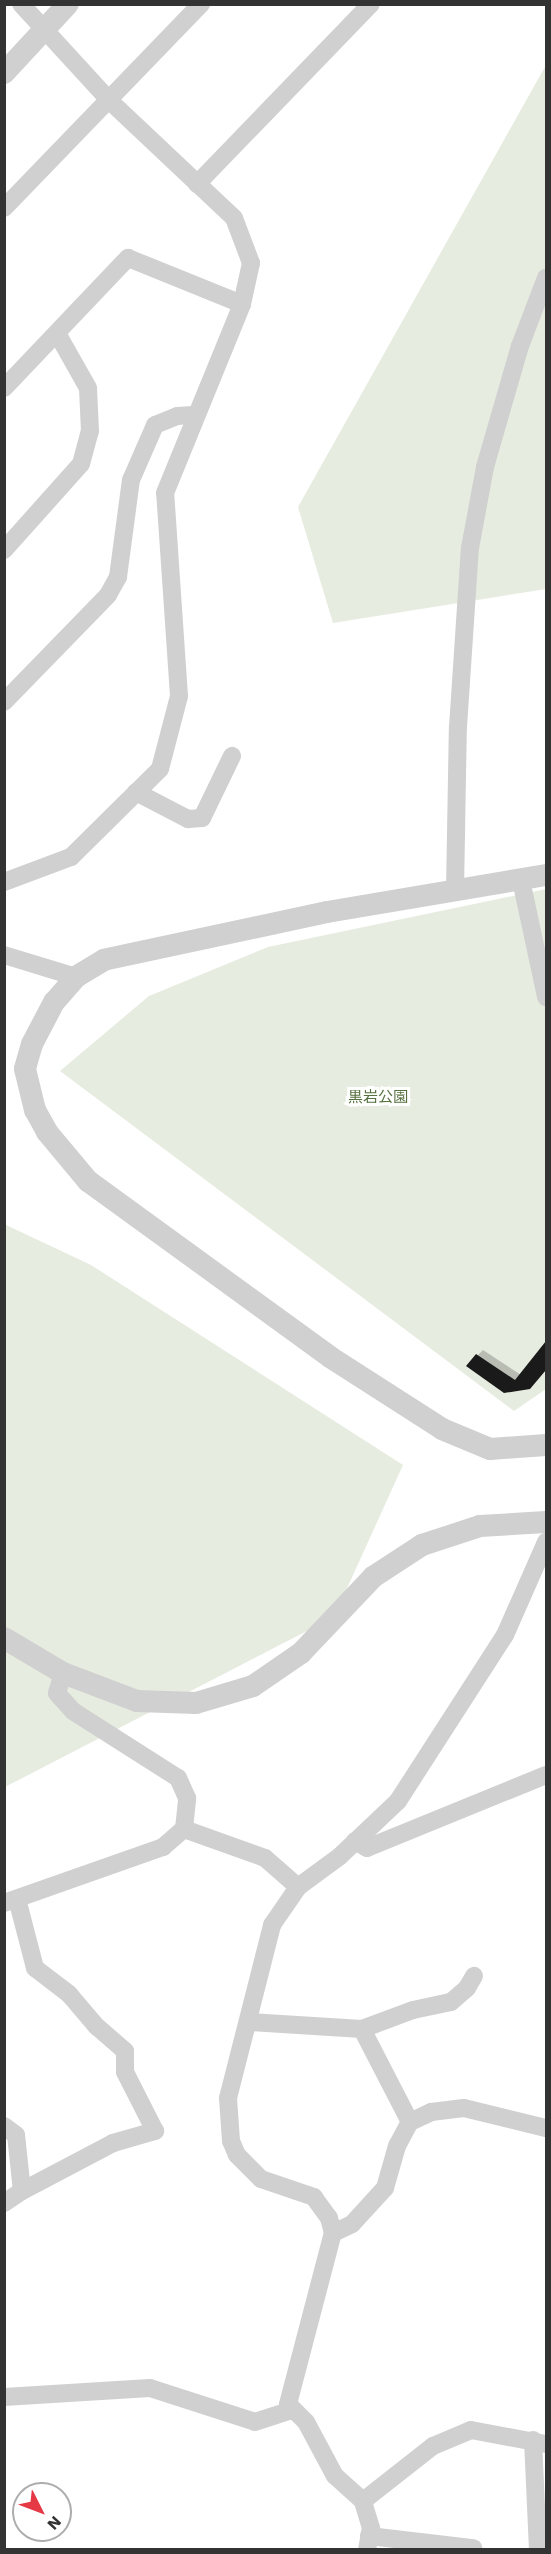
<!DOCTYPE html>
<html>
<head>
<meta charset="utf-8">
<style>
  body { margin:0 }
  #map { position:relative; width:551px; height:2554px; overflow:hidden; background:#fff; font-family:"Work Sans","Noto Sans JP",sans-serif }
  div>[style] { position:absolute }
  .green>* { inset:0; background:#e6ecdf }
  .shadow>* { inset:0; background:#0003 }
  .building>* { inset:0; background:#1a1a1a }
  .minor>* { height:18px; margin:-9px; padding:0 9px; transform-origin:9px; border-radius:9px; background:#d0d0d0 }
  .tertiary>* { height:22px; margin:-11px; padding:0 11px; transform-origin:11px; border-radius:11px; background:#d0d0d0 }
  span { translate:-50% -50%; white-space:nowrap; text-align:center; line-height:1.15; -webkit-text-stroke:6px #fff; paint-order:stroke }
  .park-label { font-size:15px; color:#56703f }
  .frame { position:absolute; inset:0; border:6px solid #333; pointer-events:none }
  .north { position:absolute; left:12px; top:2482px; width:60px; height:60px; box-sizing:border-box; background:#fff; border:2px solid #adadad; border-radius:50%; rotate:132deg; font-size:16px; font-weight:700; line-height:24px; text-align:center; color:#333 }
  .north::after { content:''; display:block; margin:auto; width:21px; height:27px; background:#e63946; clip-path:polygon(50% 0,100% 100%,50% 72%,0 100%) }
</style>
</head>
<body>
<div id="map">
  <div class="green">
    <div style="clip-path:polygon(546px 65px,546px 589px,333px 623px,298px 507px)"></div>
    <div style="clip-path:polygon(546px 889px,546px 1389px,514px 1411px,60px 1071px,149px 996px,268px 947px)"></div>
    <div style="clip-path:polygon(4px 1224px,91px 1265px,403px 1465px,334px 1617px,5px 1787px)"></div>
  </div>
  <div class="shadow">
    <div style="clip-path:polygon(546px 1344px,546px 1366px,528px 1387px,468px 1365px,483px 1350px,521px 1375px)"></div>
  </div>
  <div class="building">
    <div style="clip-path:polygon(546px 1341px,546px 1370px,530px 1389px,504px 1393px,466px 1366px,476px 1354px,515px 1380px)"></div>
  </div>
  <div class="minor">
    <div style="left:197px;top:184px;width:250px;rotate:-46deg"></div>
    <div style="left:4px;top:208px;width:284px;rotate:-46deg"></div>
    <div style="left:4px;top:388px;width:180px;rotate:-46.4deg"></div>
    <div style="left:128px;top:258px;width:123px;rotate:22deg"></div>
    <div style="left:4px;top:550px;width:115px;rotate:-48.2deg"></div>
    <div style="left:81px;top:464px;width:34px;rotate:-75deg"></div>
    <div style="left:90px;top:431px;width:43px;rotate:-92.7deg"></div>
    <div style="left:88px;top:388px;width:61px;rotate:-119.5deg"></div>
    <div style="left:4px;top:702px;width:149px;rotate:-45.8deg"></div>
    <div style="left:108px;top:595px;width:21px;rotate:-61deg"></div>
    <div style="left:118px;top:577px;width:98px;rotate:-82.4deg"></div>
    <div style="left:131px;top:480px;width:60px;rotate:-66.4deg"></div>
    <div style="left:155px;top:425px;width:24px;rotate:-22deg"></div>
    <div style="left:177px;top:416px;width:16px;rotate:-4deg"></div>
    <div style="left:136px;top:792px;width:59px;rotate:27.4deg"></div>
    <div style="left:188px;top:819px;width:14px;rotate:-4deg"></div>
    <div style="left:202px;top:818px;width:69px;rotate:-64.2deg"></div>
    <div style="left:521px;top:880px;width:120px;rotate:77.9deg"></div>
    <div style="left:4px;top:882px;width:72px;rotate:-20.5deg"></div>
    <div style="left:71px;top:857px;width:125px;rotate:-44.7deg"></div>
    <div style="left:160px;top:769px;width:75px;rotate:-75.4deg"></div>
    <div style="left:179px;top:696px;width:203px;rotate:-93.9deg"></div>
    <div style="left:165px;top:493px;width:204px;rotate:-67.8deg"></div>
    <div style="left:242px;top:304px;width:42px;rotate:-77.6deg"></div>
    <div style="left:251px;top:263px;width:48px;rotate:-110.7deg"></div>
    <div style="left:234px;top:218px;width:172px;rotate:-136.7deg"></div>
    <div style="left:109px;top:100px;width:130px;rotate:-132.5deg"></div>
    <div style="left:455px;top:891px;width:164px;rotate:-89deg"></div>
    <div style="left:458px;top:727px;width:179px;rotate:-86.2deg"></div>
    <div style="left:470px;top:548px;width:82px;rotate:-79.5deg"></div>
    <div style="left:485px;top:467px;width:126px;rotate:-73.9deg"></div>
    <div style="left:520px;top:346px;width:73px;rotate:-69.1deg"></div>
    <div style="left:4px;top:955px;width:75px;rotate:17deg"></div>
    <div style="left:184px;top:1829px;width:86px;rotate:19.7deg"></div>
    <div style="left:265px;top:1858px;width:44px;rotate:41.3deg"></div>
    <div style="left:355px;top:1841px;width:14px;rotate:30deg"></div>
    <div style="left:367px;top:1848px;width:193px;rotate:-22.2deg"></div>
    <div style="left:4px;top:1903px;width:169px;rotate:-19.4deg"></div>
    <div style="left:163px;top:1847px;width:28px;rotate:-41deg"></div>
    <div style="left:184px;top:1829px;width:31px;rotate:-84deg"></div>
    <div style="left:187px;top:1798px;width:22px;rotate:-114deg"></div>
    <div style="left:178px;top:1778px;width:125px;rotate:-147.5deg"></div>
    <div style="left:73px;top:1711px;width:24px;rotate:-132deg"></div>
    <div style="left:57px;top:1693px;width:21px;rotate:-73deg"></div>
    <div style="left:250px;top:2022px;width:112px;rotate:3.6deg"></div>
    <div style="left:362px;top:2029px;width:54px;rotate:-20.4deg"></div>
    <div style="left:413px;top:2010px;width:39px;rotate:-12deg"></div>
    <div style="left:451px;top:2002px;width:21px;rotate:-41deg"></div>
    <div style="left:467px;top:1988px;width:14px;rotate:-60deg"></div>
    <div style="left:362px;top:2029px;width:105px;rotate:62.7deg"></div>
    <div style="left:4px;top:2126px;width:15px;rotate:37deg"></div>
    <div style="left:16px;top:2135px;width:56px;rotate:83.9deg"></div>
    <div style="left:22px;top:2191px;width:103px;rotate:-27.8deg"></div>
    <div style="left:113px;top:2143px;width:44px;rotate:-15.9deg"></div>
    <div style="left:155px;top:2131px;width:66px;rotate:-117deg"></div>
    <div style="left:125px;top:2072px;width:21px;rotate:-90deg"></div>
    <div style="left:125px;top:2051px;width:37px;rotate:-139deg"></div>
    <div style="left:97px;top:2027px;width:43px;rotate:-130.3deg"></div>
    <div style="left:69px;top:1994px;width:43px;rotate:-142.6deg"></div>
    <div style="left:35px;top:1968px;width:71px;rotate:-104.6deg"></div>
    <div style="left:4px;top:2203px;width:22px;rotate:-34deg"></div>
    <div style="left:333px;top:2233px;width:16px;rotate:-105deg"></div>
    <div style="left:329px;top:2218px;width:26px;rotate:-126deg"></div>
    <div style="left:314px;top:2197px;width:56px;rotate:-161.2deg"></div>
    <div style="left:261px;top:2179px;width:34px;rotate:-135deg"></div>
    <div style="left:237px;top:2155px;width:15px;rotate:-113deg"></div>
    <div style="left:231px;top:2141px;width:43px;rotate:-94deg"></div>
    <div style="left:228px;top:2098px;width:179px;rotate:-75.7deg"></div>
    <div style="left:272px;top:1925px;width:46px;rotate:-55.6deg"></div>
    <div style="left:298px;top:1887px;width:52px;rotate:-36.4deg"></div>
    <div style="left:340px;top:1856px;width:80px;rotate:-43.5deg"></div>
    <div style="left:398px;top:1801px;width:197px;rotate:-57.2deg"></div>
    <div style="left:505px;top:1635px;width:102px;rotate:-66.2deg"></div>
    <div style="left:4px;top:2397px;width:146px;rotate:-3.5deg"></div>
    <div style="left:150px;top:2388px;width:110px;rotate:17.9deg"></div>
    <div style="left:255px;top:2422px;width:38px;rotate:-18deg"></div>
    <div style="left:533px;top:2440px;width:110px;rotate:87.4deg"></div>
    <div style="left:363px;top:2501px;width:89px;rotate:-38.2deg"></div>
    <div style="left:433px;top:2446px;width:41px;rotate:-22.8deg"></div>
    <div style="left:471px;top:2430px;width:76px;rotate:10.6deg"></div>
    <div style="left:369px;top:2536px;width:105px;rotate:6.6deg"></div>
    <div style="left:367px;top:2550px;width:22px;rotate:-80deg"></div>
    <div style="left:371px;top:2528px;width:28px;rotate:-107deg"></div>
    <div style="left:363px;top:2501px;width:38px;rotate:-138deg"></div>
    <div style="left:335px;top:2476px;width:61px;rotate:-118.2deg"></div>
    <div style="left:306px;top:2422px;width:25px;rotate:-135deg"></div>
    <div style="left:288px;top:2404px;width:177px;rotate:-75.3deg"></div>
    <div style="left:333px;top:2233px;width:21px;rotate:-25deg"></div>
    <div style="left:352px;top:2224px;width:49px;rotate:-47.5deg"></div>
    <div style="left:385px;top:2188px;width:44px;rotate:-74.1deg"></div>
    <div style="left:397px;top:2146px;width:27px;rotate:-62deg"></div>
    <div style="left:410px;top:2122px;width:23px;rotate:-25deg"></div>
    <div style="left:431px;top:2112px;width:33px;rotate:-7deg"></div>
    <div style="left:464px;top:2108px;width:84px;rotate:13.7deg"></div>
  </div>
  <div class="tertiary">
    <div style="left:4px;top:73px;width:94px;rotate:-47.2deg"></div>
    <div style="left:546px;top:875px;width:222px;rotate:170.4deg"></div>
    <div style="left:327px;top:912px;width:228px;rotate:167.9deg"></div>
    <div style="left:104px;top:960px;width:33px;rotate:149deg"></div>
    <div style="left:76px;top:977px;width:33px;rotate:131deg"></div>
    <div style="left:54px;top:1002px;width:47px;rotate:117.6deg"></div>
    <div style="left:32px;top:1044px;width:26px;rotate:106deg"></div>
    <div style="left:25px;top:1069px;width:42px;rotate:76.3deg"></div>
    <div style="left:35px;top:1110px;width:25px;rotate:61deg"></div>
    <div style="left:47px;top:1132px;width:64px;rotate:50.1deg"></div>
    <div style="left:88px;top:1181px;width:299px;rotate:36deg"></div>
    <div style="left:330px;top:1357px;width:133px;rotate:32.7deg"></div>
    <div style="left:442px;top:1429px;width:52px;rotate:22.6deg"></div>
    <div style="left:490px;top:1449px;width:56px;rotate:-4.1deg"></div>
    <div style="left:4px;top:1638px;width:69px;rotate:30.7deg"></div>
    <div style="left:63px;top:1673px;width:79px;rotate:20.7deg"></div>
    <div style="left:137px;top:1701px;width:59px;rotate:1.9deg"></div>
    <div style="left:196px;top:1703px;width:59px;rotate:-16.6deg"></div>
    <div style="left:253px;top:1686px;width:58px;rotate:-34.5deg"></div>
    <div style="left:301px;top:1653px;width:105px;rotate:-46.5deg"></div>
    <div style="left:373px;top:1577px;width:59px;rotate:-33.1deg"></div>
    <div style="left:422px;top:1545px;width:61px;rotate:-18.1deg"></div>
    <div style="left:480px;top:1526px;width:66px;rotate:-3.5deg"></div>
  </div>
  <div class="park-label">
    <span style="left:378px;top:1098px">黒岩公園</span>
  </div>
  <div class="frame"></div>
  <div class="north">N</div>
</div>
</body>
</html>
